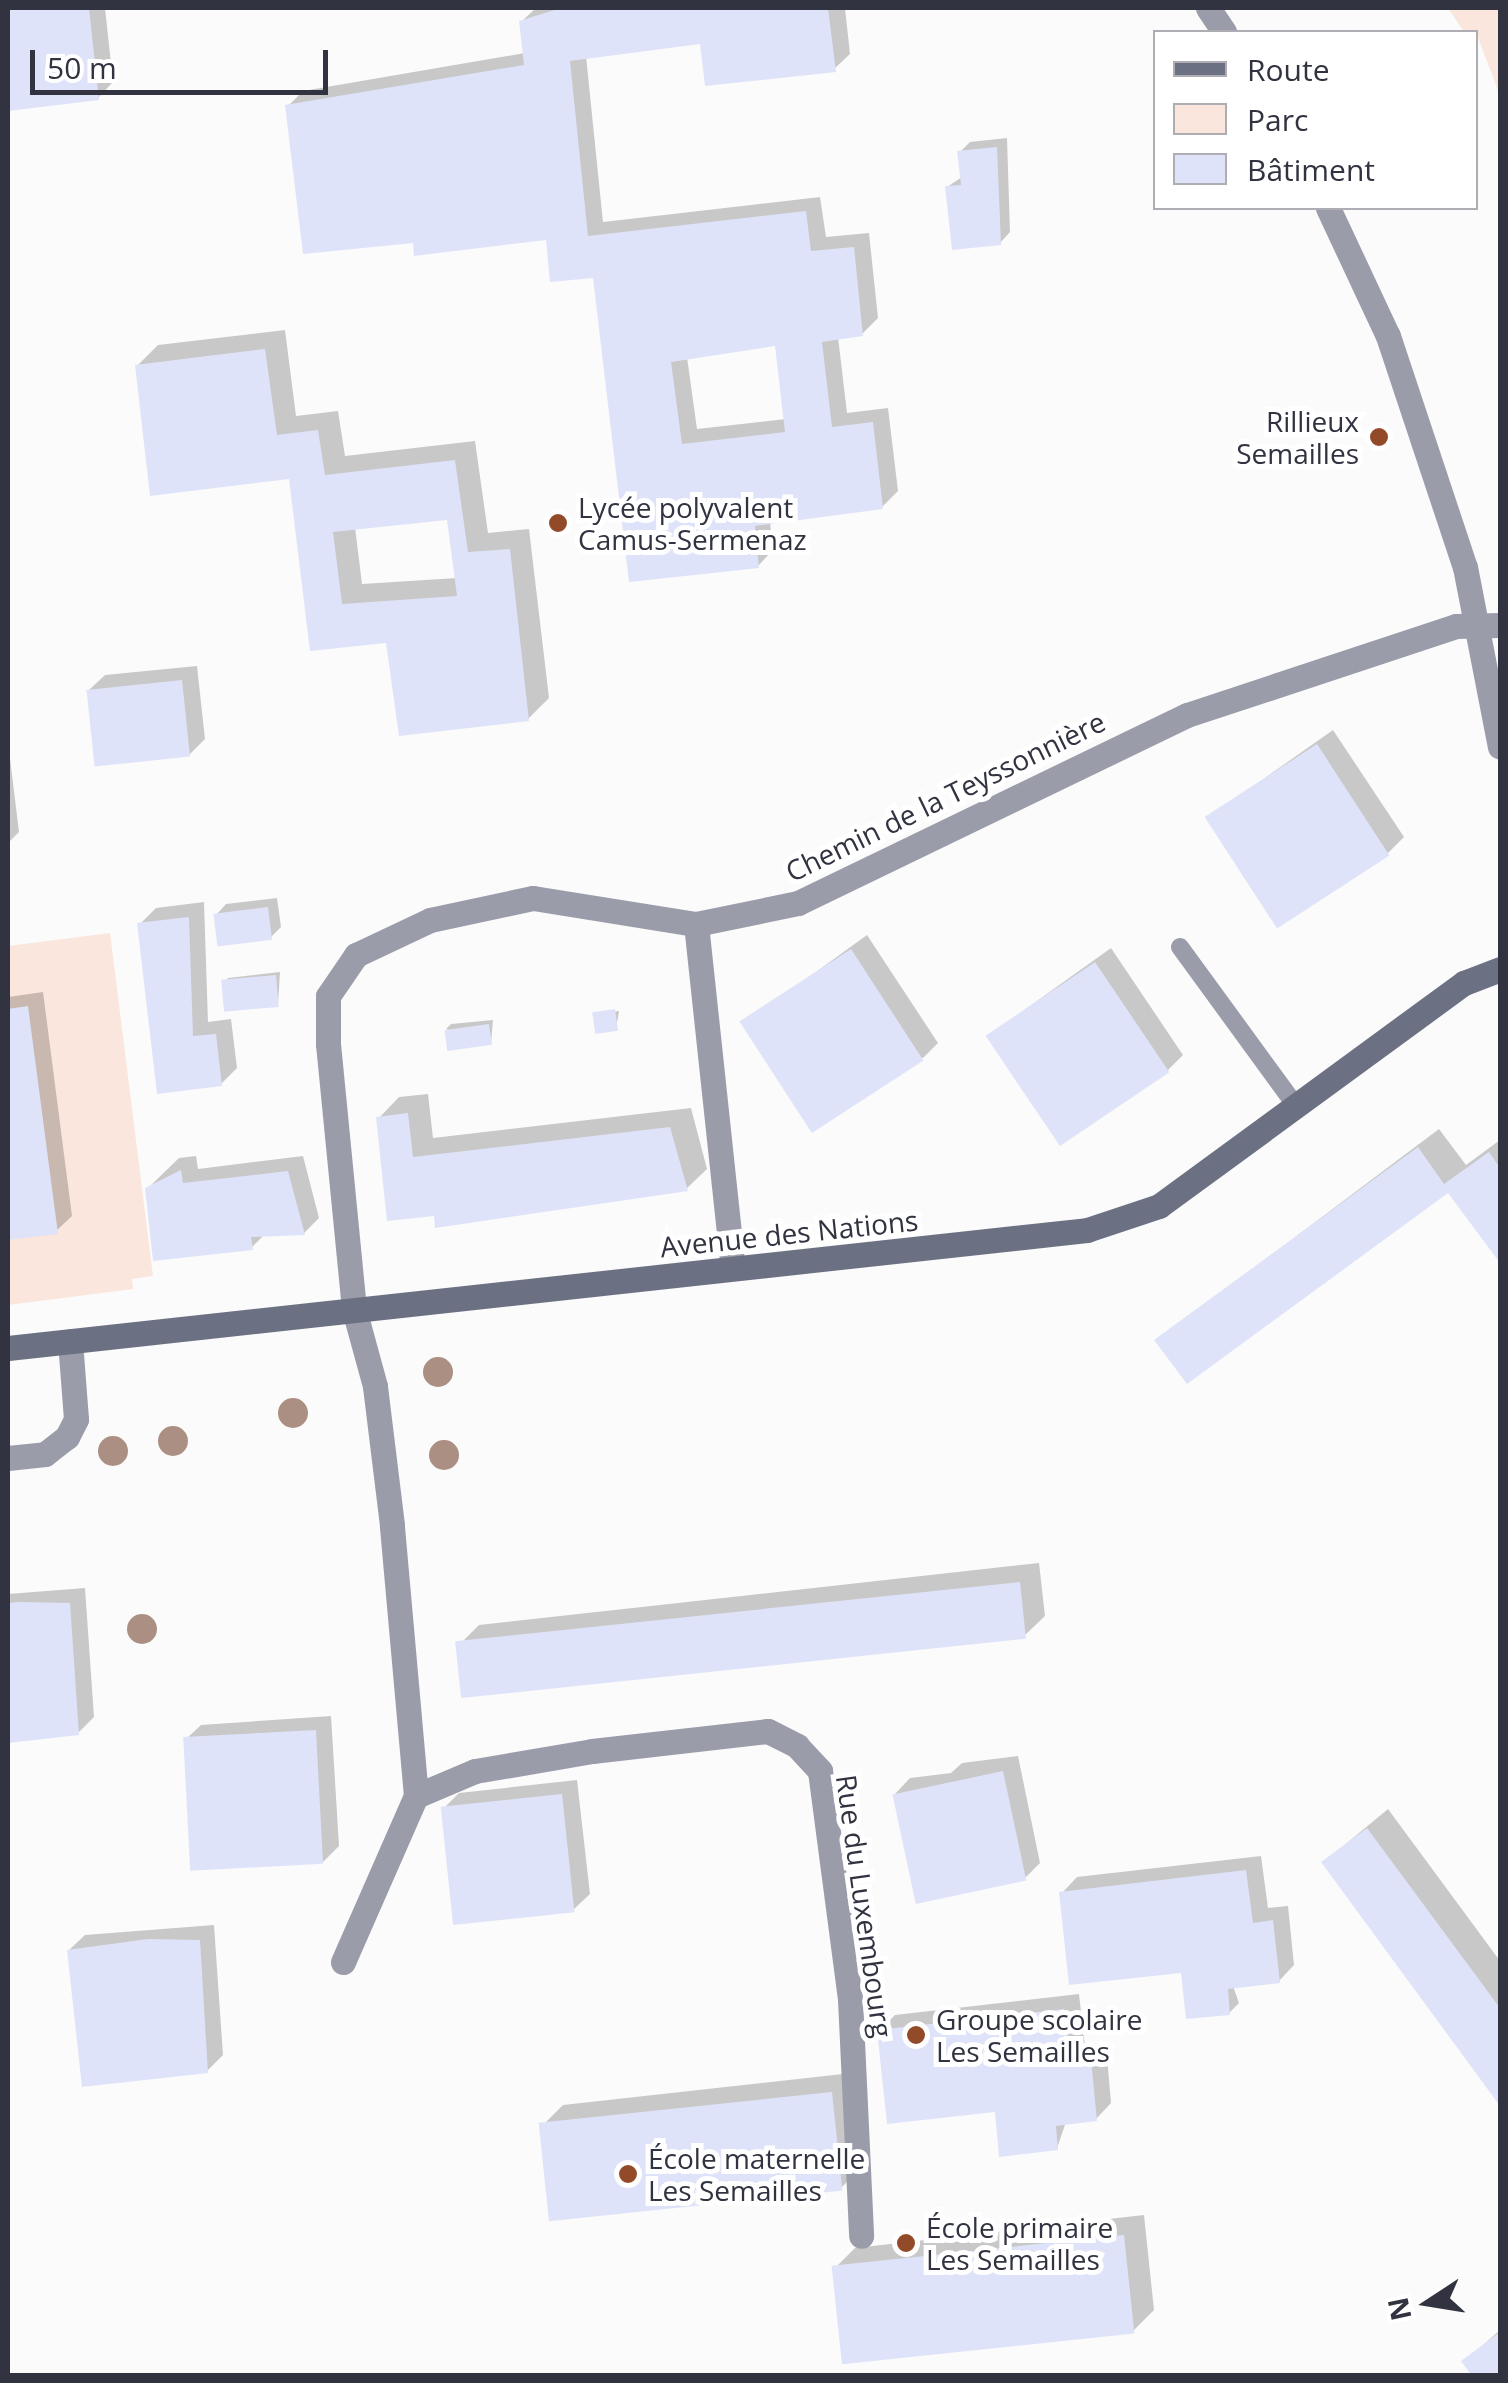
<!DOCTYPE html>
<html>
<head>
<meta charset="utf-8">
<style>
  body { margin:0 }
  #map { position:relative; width:1508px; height:2383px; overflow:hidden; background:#fbfbfb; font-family:"Open Sans",sans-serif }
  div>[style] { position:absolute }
  .green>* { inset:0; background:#fbe6dd }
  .shadow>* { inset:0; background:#0003 }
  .building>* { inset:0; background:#dfe3f9; transform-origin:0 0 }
  .lane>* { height:18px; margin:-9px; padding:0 9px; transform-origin:9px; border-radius:9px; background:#9a9caa }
  .street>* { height:25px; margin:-12.5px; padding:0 12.5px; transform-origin:12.5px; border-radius:12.5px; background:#9a9caa }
  .secondary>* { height:25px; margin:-12.5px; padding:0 12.5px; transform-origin:12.5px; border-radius:12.5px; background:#6c7083 }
  .trees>* { width:30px; height:30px; margin:-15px; border-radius:50%; background:#ab8f83 }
  .dots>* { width:28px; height:28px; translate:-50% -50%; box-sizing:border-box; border:5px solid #fff; border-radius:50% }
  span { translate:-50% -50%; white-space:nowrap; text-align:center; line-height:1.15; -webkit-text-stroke:10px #fff; paint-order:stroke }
  .poi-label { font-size:28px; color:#313340 }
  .right { translate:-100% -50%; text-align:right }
  .left { translate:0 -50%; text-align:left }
  .street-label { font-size:28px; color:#313340 }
  .frame { position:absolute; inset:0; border:10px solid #313340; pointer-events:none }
  .legend { position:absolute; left:1153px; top:30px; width:325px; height:180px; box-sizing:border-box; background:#fff; border:2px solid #adadb3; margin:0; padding:12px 18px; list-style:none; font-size:30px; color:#313340 }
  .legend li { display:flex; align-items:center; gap:20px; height:50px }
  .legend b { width:50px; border:2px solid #adadb3 }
  .north { position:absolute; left:1378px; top:2253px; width:100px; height:100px; -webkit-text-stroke:8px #fff; paint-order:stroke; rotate:258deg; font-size:28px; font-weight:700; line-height:40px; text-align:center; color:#313340 }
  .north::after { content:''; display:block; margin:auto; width:35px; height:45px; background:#313340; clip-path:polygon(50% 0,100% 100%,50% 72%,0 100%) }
  .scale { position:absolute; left:30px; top:50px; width:298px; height:45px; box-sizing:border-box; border:5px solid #313340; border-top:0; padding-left:12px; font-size:30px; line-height:35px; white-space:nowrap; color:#313340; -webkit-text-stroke:8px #fff; paint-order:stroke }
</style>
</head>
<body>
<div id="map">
  <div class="green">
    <div style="clip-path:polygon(1448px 8px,1500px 8px,1500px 96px,1476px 32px,1464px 32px)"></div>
    <div style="clip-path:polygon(110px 933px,153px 1276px,132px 1279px,133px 1289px,8px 1305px,8px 946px)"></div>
  </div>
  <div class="shadow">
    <div style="clip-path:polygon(8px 8px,105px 8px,113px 82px,98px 98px,8px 109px)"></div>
    <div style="clip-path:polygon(evenodd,536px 8px,845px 8px,850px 54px,834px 69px,702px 42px,586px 56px,603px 222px,820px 197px,826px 237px,869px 233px,878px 318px,862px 334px,838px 337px,847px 413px,888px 408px,898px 491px,882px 507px,770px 522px,773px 550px,758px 566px,632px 579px,595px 275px,548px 237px,415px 240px,288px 106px,303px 91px,525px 53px,522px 21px,536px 8px,777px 343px,786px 419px,697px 429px,687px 357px,777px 343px)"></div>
    <div style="clip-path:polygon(1007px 138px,1010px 232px,1000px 243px,947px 187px,962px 177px,960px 152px,970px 142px)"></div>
    <div style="clip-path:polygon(evenodd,285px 330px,296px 416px,338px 411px,345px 456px,475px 441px,488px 533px,529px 529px,549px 698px,528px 719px,388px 640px,312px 648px,291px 477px,137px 366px,158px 345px,285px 330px,449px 517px,457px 578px,362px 584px,355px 527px,449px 517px)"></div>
    <div style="clip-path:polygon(197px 666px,205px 739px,189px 755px,89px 690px,105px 675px)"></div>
    <div style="clip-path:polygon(1333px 730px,1404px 837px,1388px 853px,1208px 818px)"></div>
    <div style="clip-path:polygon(10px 758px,19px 832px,8px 843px,8px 759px)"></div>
    <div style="clip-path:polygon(277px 898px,281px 927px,271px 937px,216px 915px,226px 904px)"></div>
    <div style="clip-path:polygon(204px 902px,208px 1022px,231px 1019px,237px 1068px,221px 1084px,160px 1091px,140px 924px,156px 908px)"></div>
    <div style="clip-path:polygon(867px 935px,938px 1043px,923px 1058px,744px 1024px)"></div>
    <div style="clip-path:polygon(1111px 948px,1183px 1055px,1167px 1071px,988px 1036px)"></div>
    <div style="clip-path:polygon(280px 972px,278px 1005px,224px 983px,228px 978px)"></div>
    <div style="clip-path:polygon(43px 992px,72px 1216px,56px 1231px,8px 1237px,8px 997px)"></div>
    <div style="clip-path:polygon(619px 1011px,616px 1029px,597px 1014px)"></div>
    <div style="clip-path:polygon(493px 1020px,491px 1043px,446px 1029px,451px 1024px)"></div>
    <div style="clip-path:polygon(428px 1094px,433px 1138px,691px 1108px,707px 1169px,686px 1189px,436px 1213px,379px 1118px,399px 1097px)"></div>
    <div style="clip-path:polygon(1439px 1129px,1466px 1165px,1500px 1140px,1500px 1259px,1449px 1189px,1157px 1341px)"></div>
    <div style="clip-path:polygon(196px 1156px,198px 1169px,303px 1156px,319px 1218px,304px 1233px,265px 1234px,252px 1247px,147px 1189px,179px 1158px)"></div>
    <div style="clip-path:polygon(1039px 1563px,1045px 1616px,1024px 1636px,458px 1646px,479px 1625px)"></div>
    <div style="clip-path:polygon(85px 1588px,94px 1717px,78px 1733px,8px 1741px,8px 1594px)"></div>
    <div style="clip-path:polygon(331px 1716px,339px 1846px,323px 1862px,185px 1740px,201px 1725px)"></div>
    <div style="clip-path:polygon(1018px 1756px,1040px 1863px,1024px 1879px,895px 1794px,910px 1778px,951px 1773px,962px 1763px)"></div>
    <div style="clip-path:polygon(577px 1780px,590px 1894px,574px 1909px,443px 1809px,459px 1793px)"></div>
    <div style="clip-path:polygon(1388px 1809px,1500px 1961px,1500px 2102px,1324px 1862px)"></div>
    <div style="clip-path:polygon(1261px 1856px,1268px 1908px,1288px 1906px,1294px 1965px,1279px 1981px,1233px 1986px,1239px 2003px,1229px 2013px,1184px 1970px,1062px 1893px,1077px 1877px)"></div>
    <div style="clip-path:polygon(214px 1925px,223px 2055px,207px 2071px,69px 1950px,85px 1935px)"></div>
    <div style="clip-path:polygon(1079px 1994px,1085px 2046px,1106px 2044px,1111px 2103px,1096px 2119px,1066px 2122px,1057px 2148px,879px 2031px,895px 2015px)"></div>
    <div style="clip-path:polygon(852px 2073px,862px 2167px,842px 2187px,542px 2126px,563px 2105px)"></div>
    <div style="clip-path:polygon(1144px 2215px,1154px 2310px,1134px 2330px,834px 2269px,855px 2248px)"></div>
    <div style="clip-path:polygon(1500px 2330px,1500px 2376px,1475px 2376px,1465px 2361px)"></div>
  </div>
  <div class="building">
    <div style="clip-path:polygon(8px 8px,89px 8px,99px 100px,8px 111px)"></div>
    <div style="clip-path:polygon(evenodd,561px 8px,828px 8px,836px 72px,705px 86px,700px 44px,570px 61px,588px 236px,806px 211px,811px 251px,854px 247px,863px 336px,822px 342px,832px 427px,873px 422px,883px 509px,755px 526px,759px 568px,629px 582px,593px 278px,550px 282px,546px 240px,414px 256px,413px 243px,303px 254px,285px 105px,524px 65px,519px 21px,561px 8px,775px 346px,785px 432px,682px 444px,671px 362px,775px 346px)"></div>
    <div style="clip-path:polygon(997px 147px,1001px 245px,952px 250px,945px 186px,961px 185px,957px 151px)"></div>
    <div style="clip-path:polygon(evenodd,265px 349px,277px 435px,318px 430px,325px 475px,455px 460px,468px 552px,510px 549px,529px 721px,399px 736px,386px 643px,310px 651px,289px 479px,150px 496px,135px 365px,265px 349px,447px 520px,457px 596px,342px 604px,333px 532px,447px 520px)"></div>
    <div style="left:182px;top:680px;width:77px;height:96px;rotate:84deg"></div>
    <div style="left:1317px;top:744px;width:133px;height:134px;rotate:57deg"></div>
    <div style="left:268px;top:907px;width:33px;height:55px;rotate:83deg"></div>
    <div style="clip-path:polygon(189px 917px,193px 1036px,216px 1034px,222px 1086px,157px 1094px,137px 923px)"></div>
    <div style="left:851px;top:949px;width:133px;height:133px;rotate:57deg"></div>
    <div style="left:1095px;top:962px;width:133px;height:132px;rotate:56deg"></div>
    <div style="left:276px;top:975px;width:32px;height:55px;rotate:85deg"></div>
    <div style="clip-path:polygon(28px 1006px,58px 1234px,8px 1240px,8px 1009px)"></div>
    <div style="left:615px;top:1009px;width:22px;height:23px;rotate:82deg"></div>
    <div style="left:489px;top:1024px;width:21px;height:45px;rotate:82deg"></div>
    <div style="clip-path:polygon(408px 1113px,413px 1157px,670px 1127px,688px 1191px,435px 1228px,434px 1216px,387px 1221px,376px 1117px)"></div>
    <div style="clip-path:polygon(1418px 1147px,1444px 1184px,1489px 1152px,1500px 1168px,1500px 1263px,1448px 1193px,1187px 1384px,1154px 1340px)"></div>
    <div style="clip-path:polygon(181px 1170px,183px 1183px,288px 1171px,305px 1235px,251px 1237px,253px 1250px,153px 1261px,145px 1188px)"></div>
    <div style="left:1020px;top:1582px;width:57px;height:568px;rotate:84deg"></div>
    <div style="clip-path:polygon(19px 1602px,70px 1603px,79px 1735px,8px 1743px,8px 1603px)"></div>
    <div style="left:316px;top:1730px;width:134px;height:133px;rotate:87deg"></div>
    <div style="left:1003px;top:1771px;width:112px;height:113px;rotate:78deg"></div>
    <div style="left:562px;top:1794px;width:119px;height:122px;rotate:84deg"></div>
    <div style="clip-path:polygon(1367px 1828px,1500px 2008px,1500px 2106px,1321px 1862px)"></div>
    <div style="clip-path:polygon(1246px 1870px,1253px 1923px,1273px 1920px,1280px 1983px,1228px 1989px,1230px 2015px,1186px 2019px,1181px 1973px,1069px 1985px,1059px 1892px)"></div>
    <div style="clip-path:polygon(148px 1939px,200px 1940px,208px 2073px,82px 2087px,67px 1950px)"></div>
    <div style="clip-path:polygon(1064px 2009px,1070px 2061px,1091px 2059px,1097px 2121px,1056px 2126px,1058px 2150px,999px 2157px,995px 2112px,887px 2124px,877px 2030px)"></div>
    <div style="left:832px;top:2092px;width:99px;height:295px;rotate:84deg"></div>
    <div style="left:1124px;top:2235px;width:99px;height:294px;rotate:84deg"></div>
    <div style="clip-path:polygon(1500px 2332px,1500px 2376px,1472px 2376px,1461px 2361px)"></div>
  </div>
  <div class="lane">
    <div style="left:1180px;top:947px;width:197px;rotate:53.9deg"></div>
  </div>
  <div class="street">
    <div style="left:1208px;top:8px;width:29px;rotate:56deg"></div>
    <div style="left:1328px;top:208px;width:141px;rotate:64.9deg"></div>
    <div style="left:1388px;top:336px;width:243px;rotate:71.6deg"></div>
    <div style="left:1465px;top:567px;width:183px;rotate:79deg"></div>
    <div style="left:696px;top:924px;width:346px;rotate:83.9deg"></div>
    <div style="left:8px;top:1458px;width:37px;rotate:-6deg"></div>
    <div style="left:45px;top:1454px;width:28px;rotate:-38deg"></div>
    <div style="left:67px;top:1437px;width:20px;rotate:-63deg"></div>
    <div style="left:76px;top:1419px;width:78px;rotate:-94.4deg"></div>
    <div style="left:416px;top:1796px;width:64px;rotate:-23deg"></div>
    <div style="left:475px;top:1771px;width:119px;rotate:-9.7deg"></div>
    <div style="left:592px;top:1751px;width:177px;rotate:-6.5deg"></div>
    <div style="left:768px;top:1731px;width:33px;rotate:27deg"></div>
    <div style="left:797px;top:1746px;width:34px;rotate:47deg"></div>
    <div style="left:820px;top:1771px;width:230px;rotate:82.5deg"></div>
    <div style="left:850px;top:1999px;width:237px;rotate:87.3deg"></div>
    <div style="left:343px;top:1962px;width:181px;rotate:-66.3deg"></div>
    <div style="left:416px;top:1796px;width:272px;rotate:-95.1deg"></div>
    <div style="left:392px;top:1525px;width:140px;rotate:-97deg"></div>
    <div style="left:375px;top:1386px;width:80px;rotate:-105.3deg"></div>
    <div style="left:354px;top:1309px;width:266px;rotate:-95.6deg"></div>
    <div style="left:328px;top:1044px;width:48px;rotate:-90deg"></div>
    <div style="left:328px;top:996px;width:50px;rotate:-55.7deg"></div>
    <div style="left:356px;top:955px;width:82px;rotate:-25.3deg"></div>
    <div style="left:430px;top:920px;width:105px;rotate:-12.1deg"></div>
    <div style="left:533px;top:898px;width:165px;rotate:9.1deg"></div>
    <div style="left:696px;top:924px;width:104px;rotate:-11.6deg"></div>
    <div style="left:798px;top:903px;width:432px;rotate:-25.8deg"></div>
    <div style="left:1187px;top:715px;width:283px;rotate:-18.3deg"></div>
    <div style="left:1456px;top:626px;width:44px;rotate:-1.3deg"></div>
  </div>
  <div class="secondary">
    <div style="left:8px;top:1348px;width:1085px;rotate:-6.24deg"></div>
    <div style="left:1087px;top:1230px;width:76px;rotate:-18.4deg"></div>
    <div style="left:1159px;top:1206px;width:378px;rotate:-36.2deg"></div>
    <div style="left:1464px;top:983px;width:39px;rotate:-21deg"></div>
  </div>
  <div class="trees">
    <div style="left:438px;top:1372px"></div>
    <div style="left:293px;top:1413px"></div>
    <div style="left:173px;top:1441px"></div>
    <div style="left:113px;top:1451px"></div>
    <div style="left:444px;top:1455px"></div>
    <div style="left:142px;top:1629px"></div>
  </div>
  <div class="dots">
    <div style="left:1379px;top:437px;background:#924a28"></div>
    <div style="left:558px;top:523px;background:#924a28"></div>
    <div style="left:916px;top:2035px;background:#924a28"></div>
    <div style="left:628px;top:2174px;background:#924a28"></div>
    <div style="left:906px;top:2243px;background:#924a28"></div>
  </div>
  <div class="poi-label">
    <span class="right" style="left:1359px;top:437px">Rillieux<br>Semailles</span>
    <span class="left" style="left:578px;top:523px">Lycée polyvalent<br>Camus-Sermenaz</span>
    <span class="left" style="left:936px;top:2035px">Groupe scolaire<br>Les Semailles</span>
    <span class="left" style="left:648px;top:2174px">École maternelle<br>Les Semailles</span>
    <span class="left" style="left:926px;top:2243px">École primaire<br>Les Semailles</span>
  </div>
  <div class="street-label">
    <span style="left:945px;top:796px;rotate:-26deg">Chemin de la Teyssonnière</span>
    <span style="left:789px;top:1233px;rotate:-6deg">Avenue des Nations</span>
    <span style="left:865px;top:1906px;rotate:82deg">Rue du Luxembourg</span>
  </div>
  <div class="frame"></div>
  <ul class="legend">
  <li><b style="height:12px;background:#6c7083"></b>Route</li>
  <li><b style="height:28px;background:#fbe6dd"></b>Parc</li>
  <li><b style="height:28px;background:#dfe3f9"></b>Bâtiment</li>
  </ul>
  <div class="north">N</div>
  <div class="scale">50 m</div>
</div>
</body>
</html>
